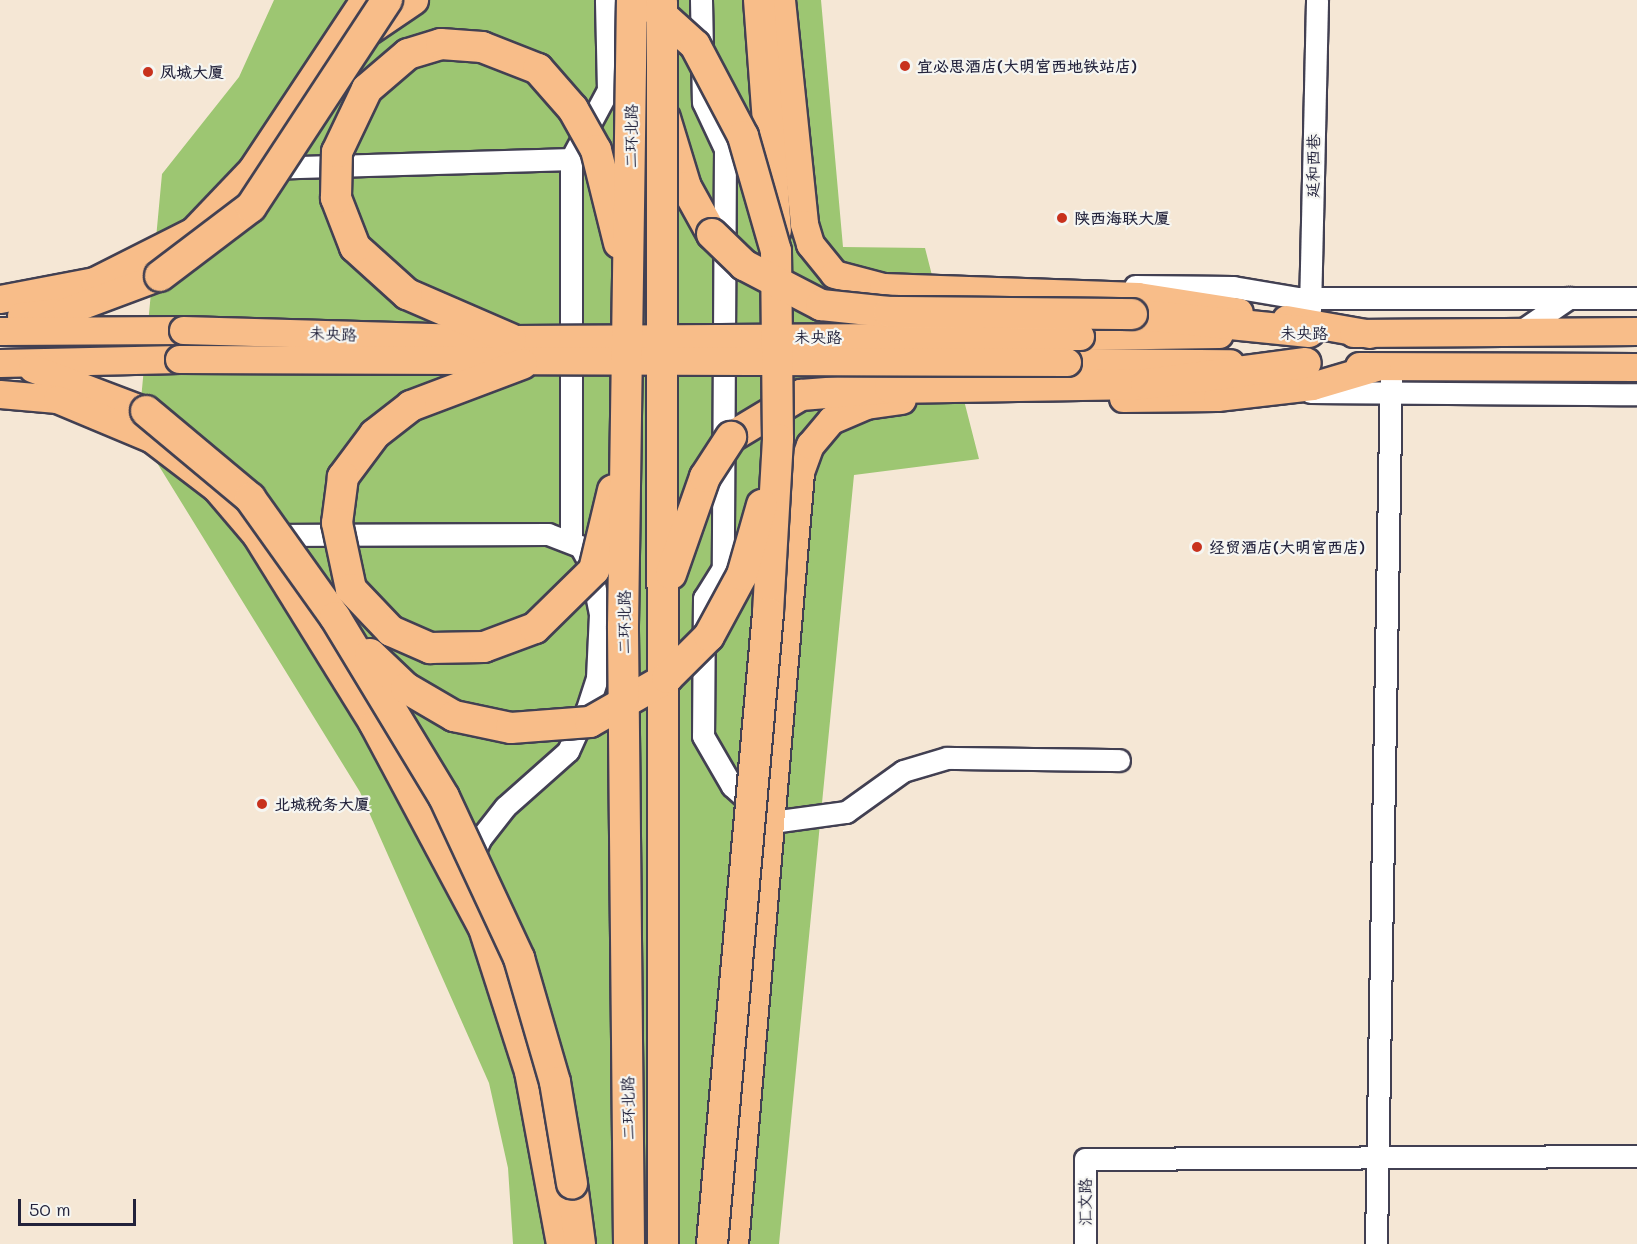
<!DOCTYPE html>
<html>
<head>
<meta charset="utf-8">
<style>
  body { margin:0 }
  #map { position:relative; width:1637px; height:1244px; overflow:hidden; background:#f5e7d5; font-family:Mali,"LXGW WenKai TC",sans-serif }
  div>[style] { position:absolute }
  .green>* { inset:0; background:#9dc672 }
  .roads { filter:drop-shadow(2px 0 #424052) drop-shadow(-2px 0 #424052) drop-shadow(0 2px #424052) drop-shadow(0 -2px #424052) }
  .minor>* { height:21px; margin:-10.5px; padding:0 10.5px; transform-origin:10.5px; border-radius:10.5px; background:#fff }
  .major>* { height:27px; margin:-13.5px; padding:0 13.5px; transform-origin:13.5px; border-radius:13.5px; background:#f8bd89 }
  .highway>* { height:30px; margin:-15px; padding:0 15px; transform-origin:15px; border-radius:15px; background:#f8bd89 }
  .bridges { filter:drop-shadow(2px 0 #424052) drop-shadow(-2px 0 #424052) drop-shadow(0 2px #424052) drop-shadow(0 -2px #424052) }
  .major-bridge>* { height:27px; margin:-13.5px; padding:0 13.5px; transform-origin:13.5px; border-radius:13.5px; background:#f8bd89 }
  .highway-bridge>* { height:30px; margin:-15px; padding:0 15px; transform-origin:15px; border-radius:15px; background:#f8bd89 }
  .dots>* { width:16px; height:16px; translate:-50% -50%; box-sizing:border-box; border:3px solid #f6f6f2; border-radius:50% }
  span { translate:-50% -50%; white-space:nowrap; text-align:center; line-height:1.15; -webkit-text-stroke:4.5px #f6f6f2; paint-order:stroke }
  .poi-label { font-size:16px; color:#22223b; font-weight:700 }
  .left { translate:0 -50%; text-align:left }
  .street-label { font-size:16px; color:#22223b }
  .scale { position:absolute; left:18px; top:1199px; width:118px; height:27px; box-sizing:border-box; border:3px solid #22223b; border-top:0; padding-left:8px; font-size:18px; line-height:21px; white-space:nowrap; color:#22223b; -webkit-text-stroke:4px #f6f6f2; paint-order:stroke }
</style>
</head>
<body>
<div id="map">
  <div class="green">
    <div style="clip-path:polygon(274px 0,821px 0,843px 247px,925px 248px,979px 459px,854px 475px,779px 1244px,513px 1244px,508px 1168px,489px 1083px,360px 792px,138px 432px,162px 174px,239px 77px)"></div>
  </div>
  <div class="roads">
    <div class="minor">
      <div style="left:701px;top:0;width:102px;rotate:88.9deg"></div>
      <div style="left:703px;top:102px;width:52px;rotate:64.9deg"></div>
      <div style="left:725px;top:149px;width:419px;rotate:90.3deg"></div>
      <div style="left:723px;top:568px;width:36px;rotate:122deg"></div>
      <div style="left:704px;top:598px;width:138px;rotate:90.4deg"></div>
      <div style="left:703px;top:736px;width:58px;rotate:59.9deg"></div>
      <div style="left:732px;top:786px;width:54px;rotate:42deg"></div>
      <div style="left:772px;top:822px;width:75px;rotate:-7.7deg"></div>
      <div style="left:846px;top:812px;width:70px;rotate:-35.7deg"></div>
      <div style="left:903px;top:771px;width:46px;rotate:-16.5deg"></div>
      <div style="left:947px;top:758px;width:172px;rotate:0.7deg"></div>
      <div style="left:267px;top:168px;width:304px;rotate:-1.7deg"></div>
      <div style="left:1135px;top:286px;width:98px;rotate:0.6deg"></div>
      <div style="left:1233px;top:287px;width:66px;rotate:9.6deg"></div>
      <div style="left:1298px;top:298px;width:339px"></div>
      <div style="left:1310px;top:310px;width:310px;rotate:-88.7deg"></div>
      <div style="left:1518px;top:333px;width:62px;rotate:-34.5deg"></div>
      <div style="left:1310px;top:392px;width:327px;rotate:0.4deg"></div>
      <div style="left:266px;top:535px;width:282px;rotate:-0.2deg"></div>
      <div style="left:548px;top:534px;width:34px;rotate:21deg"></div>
      <div style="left:580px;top:546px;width:21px;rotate:61deg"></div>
      <div style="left:590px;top:564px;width:51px;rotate:78.7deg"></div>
      <div style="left:600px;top:614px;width:64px;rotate:92.7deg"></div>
      <div style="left:597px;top:678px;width:33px;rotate:108deg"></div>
      <div style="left:587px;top:709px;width:46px;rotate:114.3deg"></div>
      <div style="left:568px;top:751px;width:84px;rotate:138.4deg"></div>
      <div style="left:505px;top:807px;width:41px;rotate:128deg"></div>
      <div style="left:480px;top:839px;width:29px;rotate:112deg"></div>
      <div style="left:571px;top:540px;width:381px;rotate:-90deg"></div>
      <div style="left:571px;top:159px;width:78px;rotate:-61.8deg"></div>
      <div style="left:608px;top:90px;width:90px;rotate:-91.3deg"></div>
      <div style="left:1085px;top:1244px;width:85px;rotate:-90deg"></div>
      <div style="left:1085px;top:1159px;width:552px;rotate:-0.31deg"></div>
      <div style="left:1376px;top:1244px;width:877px;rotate:-89.02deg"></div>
    </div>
    <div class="major">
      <div style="left:781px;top:0;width:225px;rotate:84.1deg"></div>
      <div style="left:804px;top:224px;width:21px;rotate:73deg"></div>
      <div style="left:810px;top:244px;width:38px;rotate:51deg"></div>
      <div style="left:834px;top:274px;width:51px;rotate:14.9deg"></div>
      <div style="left:883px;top:287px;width:255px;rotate:2deg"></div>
      <div style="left:1138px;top:296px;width:102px;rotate:9deg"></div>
      <div style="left:0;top:299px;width:96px;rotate:-10.8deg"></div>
      <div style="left:94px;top:281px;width:111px;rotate:-26.8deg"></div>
      <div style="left:193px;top:231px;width:86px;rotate:-46.4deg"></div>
      <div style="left:252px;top:169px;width:203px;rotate:-56.5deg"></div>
      <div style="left:21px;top:316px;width:45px;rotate:-6.3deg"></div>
      <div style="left:66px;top:311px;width:100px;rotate:-20.4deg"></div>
      <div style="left:1286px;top:319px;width:85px;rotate:10.1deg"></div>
      <div style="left:0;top:331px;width:183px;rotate:-0.3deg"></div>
      <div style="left:1353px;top:333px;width:284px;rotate:-0.4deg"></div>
      <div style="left:1080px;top:336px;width:139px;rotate:-0.8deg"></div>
      <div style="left:1067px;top:362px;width:163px;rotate:0.4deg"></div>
      <div style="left:0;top:363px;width:179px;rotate:-1.3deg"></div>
      <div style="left:1359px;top:366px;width:278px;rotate:0.2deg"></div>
      <div style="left:32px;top:368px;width:122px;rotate:20.7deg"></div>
      <div style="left:0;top:394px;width:57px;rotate:5deg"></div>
      <div style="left:57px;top:399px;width:103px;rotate:22.8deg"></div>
      <div style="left:152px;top:439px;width:81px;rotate:37.4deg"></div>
      <div style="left:216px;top:488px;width:62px;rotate:49.6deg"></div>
      <div style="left:256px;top:535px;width:222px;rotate:58.2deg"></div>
      <div style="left:373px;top:724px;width:231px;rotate:61.9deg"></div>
      <div style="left:482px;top:928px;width:150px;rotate:72.2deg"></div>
      <div style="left:528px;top:1071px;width:176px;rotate:79.5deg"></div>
      <div style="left:1123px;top:398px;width:94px;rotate:-0.6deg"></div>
      <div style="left:1217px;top:397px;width:96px;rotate:-6.6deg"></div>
      <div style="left:1312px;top:386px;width:67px;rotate:-16.5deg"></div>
      <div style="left:734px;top:1244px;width:775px;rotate:-85.11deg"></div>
      <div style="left:800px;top:472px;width:29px;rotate:-70deg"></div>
      <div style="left:810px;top:445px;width:33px;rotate:-50deg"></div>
      <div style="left:831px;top:420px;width:38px;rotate:-23deg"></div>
      <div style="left:866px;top:405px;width:36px;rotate:-8deg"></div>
    </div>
    <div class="highway">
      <div style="left:759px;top:0;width:231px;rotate:85.8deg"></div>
      <div style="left:370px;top:29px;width:52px;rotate:-34deg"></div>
      <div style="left:665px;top:118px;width:72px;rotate:73.1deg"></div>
      <div style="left:686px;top:187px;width:54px;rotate:61deg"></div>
      <div style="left:1132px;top:314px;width:178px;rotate:5.8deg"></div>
      <div style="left:731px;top:437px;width:82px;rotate:-31deg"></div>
      <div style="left:801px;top:395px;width:89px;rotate:-4.5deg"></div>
      <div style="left:890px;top:388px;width:256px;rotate:-0.9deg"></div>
      <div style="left:1146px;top:384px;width:161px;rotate:-7.5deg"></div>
      <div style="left:572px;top:1184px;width:61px;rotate:82.4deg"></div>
    </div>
  </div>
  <div class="bridges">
    <div class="major-bridge">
      <div style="left:183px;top:330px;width:328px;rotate:1.6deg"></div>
      <div style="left:511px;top:339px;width:569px;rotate:-0.3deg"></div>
      <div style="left:179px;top:359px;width:888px;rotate:0.19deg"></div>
    </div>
    <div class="highway-bridge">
      <div style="left:645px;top:0;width:67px;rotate:42deg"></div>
      <div style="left:695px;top:45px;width:103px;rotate:62.2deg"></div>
      <div style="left:743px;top:136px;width:120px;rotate:74deg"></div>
      <div style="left:776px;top:251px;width:188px;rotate:89.4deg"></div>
      <div style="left:778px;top:439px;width:174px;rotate:93.3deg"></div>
      <div style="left:768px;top:613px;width:633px;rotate:95.07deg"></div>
      <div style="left:662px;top:2px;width:1242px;rotate:89.95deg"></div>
      <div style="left:712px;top:234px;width:45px;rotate:44.1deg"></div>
      <div style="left:744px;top:265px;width:87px;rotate:27.5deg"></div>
      <div style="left:821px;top:305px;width:68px;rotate:5.9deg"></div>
      <div style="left:889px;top:312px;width:243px;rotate:0.5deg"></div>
      <div style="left:160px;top:276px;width:114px;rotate:-37.2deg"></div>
      <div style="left:251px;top:207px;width:248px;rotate:-56.7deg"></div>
      <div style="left:511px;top:339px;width:113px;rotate:-156.6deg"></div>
      <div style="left:407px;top:294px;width:70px;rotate:-137.9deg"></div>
      <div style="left:355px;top:247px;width:53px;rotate:-111.2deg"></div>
      <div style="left:336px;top:198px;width:46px;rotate:-88.8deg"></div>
      <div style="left:337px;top:152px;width:70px;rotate:-64.5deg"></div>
      <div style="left:367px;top:89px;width:54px;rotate:-40.5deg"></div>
      <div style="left:408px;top:54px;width:34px;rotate:-17deg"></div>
      <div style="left:441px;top:44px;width:41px;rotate:4.2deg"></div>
      <div style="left:482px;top:47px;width:60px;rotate:21.4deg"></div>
      <div style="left:538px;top:69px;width:53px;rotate:48.8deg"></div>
      <div style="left:573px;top:109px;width:47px;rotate:60.7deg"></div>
      <div style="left:596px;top:150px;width:96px;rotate:76.1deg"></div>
      <div style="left:522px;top:364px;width:119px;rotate:159.3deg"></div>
      <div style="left:411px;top:406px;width:46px;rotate:142.1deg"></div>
      <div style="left:375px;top:434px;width:54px;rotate:126.7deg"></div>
      <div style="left:343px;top:477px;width:46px;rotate:97.4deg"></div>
      <div style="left:337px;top:523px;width:67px;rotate:78deg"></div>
      <div style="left:351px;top:589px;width:58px;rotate:46.4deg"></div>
      <div style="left:391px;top:631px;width:43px;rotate:23.6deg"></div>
      <div style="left:430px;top:648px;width:54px;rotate:-1.1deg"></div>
      <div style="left:484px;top:647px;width:54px;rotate:-20.4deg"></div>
      <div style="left:535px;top:628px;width:83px;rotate:-44.5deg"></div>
      <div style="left:594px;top:570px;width:82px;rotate:-76.6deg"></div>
      <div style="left:146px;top:411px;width:136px;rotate:39.9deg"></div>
      <div style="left:250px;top:498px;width:146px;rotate:54.5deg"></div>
      <div style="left:335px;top:617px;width:210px;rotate:58.8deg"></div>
      <div style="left:444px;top:797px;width:178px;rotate:65deg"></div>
      <div style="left:519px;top:958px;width:129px;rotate:73.8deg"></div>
      <div style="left:555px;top:1082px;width:103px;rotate:80.5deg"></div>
      <div style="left:671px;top:574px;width:103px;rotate:-70.7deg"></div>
      <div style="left:705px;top:477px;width:48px;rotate:-57deg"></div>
      <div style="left:370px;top:654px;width:50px;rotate:43.4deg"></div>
      <div style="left:406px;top:688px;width:56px;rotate:30.3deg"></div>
      <div style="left:454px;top:716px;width:58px;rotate:11.9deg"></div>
      <div style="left:511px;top:728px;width:79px;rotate:-4.3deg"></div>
      <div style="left:590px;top:722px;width:89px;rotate:-29.7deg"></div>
      <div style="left:667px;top:678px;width:59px;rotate:-45deg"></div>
      <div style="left:709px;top:636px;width:69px;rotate:-61.6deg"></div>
      <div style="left:742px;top:575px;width:73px;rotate:-74.1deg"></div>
      <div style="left:629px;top:1244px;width:618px;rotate:-90.56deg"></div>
      <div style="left:623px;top:626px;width:626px;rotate:-89.18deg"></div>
    </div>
  </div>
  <div class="dots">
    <div style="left:905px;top:66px;background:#c8321e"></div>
    <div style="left:148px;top:72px;background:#c8321e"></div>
    <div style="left:1062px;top:218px;background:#c8321e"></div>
    <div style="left:1197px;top:547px;background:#c8321e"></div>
    <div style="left:262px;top:804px;background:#c8321e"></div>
  </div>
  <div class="poi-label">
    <span class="left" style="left:917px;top:66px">宜必思酒店(大明宫西地铁站店)</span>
    <span class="left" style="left:160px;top:72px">凤城大厦</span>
    <span class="left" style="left:1074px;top:218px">陕西海联大厦</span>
    <span class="left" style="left:1209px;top:547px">经贸酒店(大明宫西店)</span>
    <span class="left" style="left:274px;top:804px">北城税务大厦</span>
  </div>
  <div class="street-label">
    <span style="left:631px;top:136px;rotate:-90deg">二环北路</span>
    <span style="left:1313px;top:166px;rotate:-89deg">延和西巷</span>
    <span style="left:1304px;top:333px">未央路</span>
    <span style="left:333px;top:334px;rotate:2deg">未央路</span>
    <span style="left:818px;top:337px">未央路</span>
    <span style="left:624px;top:622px;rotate:-90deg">二环北路</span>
    <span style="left:628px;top:1108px;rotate:-91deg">二环北路</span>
    <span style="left:1085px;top:1202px;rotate:-90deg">汇文路</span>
  </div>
  <div class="scale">50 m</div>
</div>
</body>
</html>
